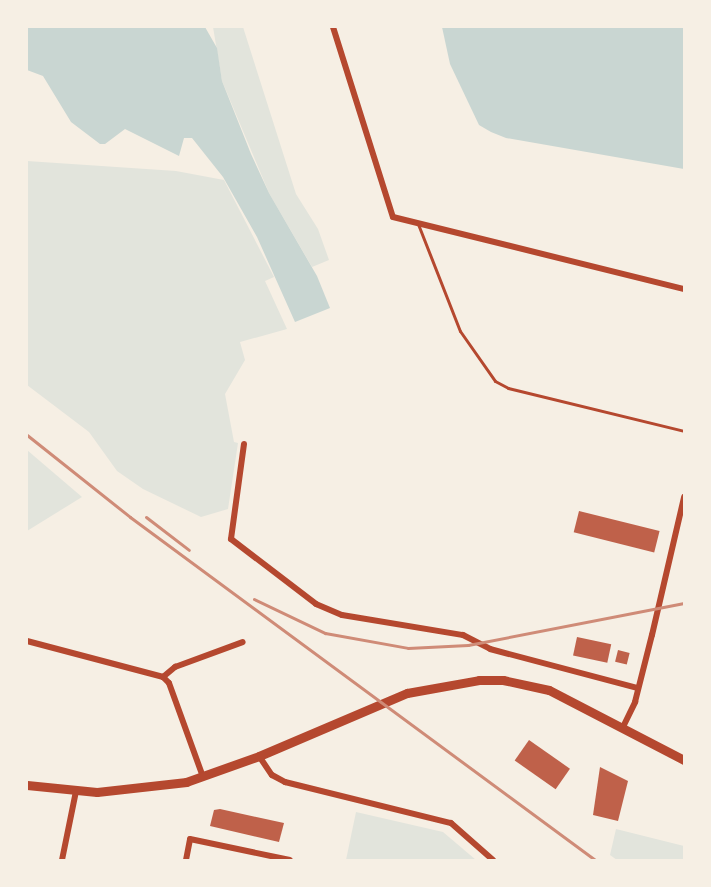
<!DOCTYPE html>
<html>
<head>
<meta charset="utf-8">
<style>
  body { margin:0 }
  #map { position:relative; width:711px; height:887px; overflow:hidden; background:#f6efe4; font-family:Commissioner,sans-serif }
  div>[style] { position:absolute }
  .green>* { inset:0; background:#e2e4dc }
  .water>* { inset:0; background:#c9d6d2 }
  .building>* { inset:0; background:#bf614a; transform-origin:0 0 }
  .service>* { height:3px; margin:-1.5px; padding:0 1.5px; transform-origin:1.5px; border-radius:1.5px; background:#b5482f }
  .minor>* { height:6px; margin:-3px; padding:0 3px; transform-origin:3px; border-radius:3px; background:#b5482f }
  .secondary>* { height:9px; margin:-4.5px; padding:0 4.5px; transform-origin:4.5px; border-radius:4.5px; background:#b5482f }
  .rail>* { height:3px; margin:-1.5px; padding:0 1.5px; transform-origin:1.5px; border-radius:1.5px; background:#cf8b77 }
  span { translate:-50% -50%; white-space:nowrap; text-align:center; line-height:1.15; -webkit-text-stroke:4.5px #f6efe4; paint-order:stroke }
  .frame { position:absolute; inset:0; border:28px solid #f6efe4; pointer-events:none }
</style>
</head>
<body>
<div id="map">
  <div class="green">
    <div style="clip-path:polygon(213px 27px,243px 27px,296px 194px,318px 229px,329px 260px,312px 267px,269px 193px,222px 81px)"></div>
    <div style="clip-path:polygon(27px 161px,176px 171px,224px 180px,274px 277px,265px 281px,287px 329px,240px 342px,245px 360px,225px 394px,234px 442px,238px 443px,228px 509px,201px 517px,143px 489px,117px 471px,89px 432px,27px 385px)"></div>
    <div style="clip-path:polygon(27px 450px,82px 497px,27px 531px)"></div>
    <div style="clip-path:polygon(356px 812px,443px 832px,476px 860px,346px 860px)"></div>
    <div style="clip-path:polygon(616px 829px,684px 846px,684px 860px,617px 860px,610px 855px)"></div>
  </div>
  <div class="water">
    <div style="clip-path:polygon(27px 27px,205px 27px,217px 48px,222px 81px,251px 154px,269px 193px,317px 276px,330px 308px,295px 322px,257px 237px,223px 177px,192px 138px,184px 138px,179px 156px,125px 129px,105px 144px,100px 144px,71px 122px,43px 76px,27px 70px)"></div>
    <div style="clip-path:polygon(442px 27px,684px 27px,684px 169px,506px 138px,491px 132px,479px 125px,450px 64px)"></div>
  </div>
  <div class="building">
    <div style="left:579px;top:511px;width:83px;height:22px;rotate:14deg"></div>
    <div style="left:577px;top:637px;width:35px;height:19px;rotate:12deg"></div>
    <div style="left:618px;top:650px;width:12px;height:12px;rotate:14deg"></div>
    <div style="left:529px;top:740px;width:50px;height:25px;rotate:35deg"></div>
    <div style="clip-path:polygon(600px 767px,628px 781px,618px 821px,593px 815px)"></div>
    <div style="clip-path:polygon(220px 809px,284px 823px,279px 842px,210px 826px,214px 810px)"></div>
  </div>
  <div class="service">
    <div style="left:418px;top:224px;width:115px;rotate:68.6deg"></div>
    <div style="left:460px;top:331px;width:61px;rotate:55deg"></div>
    <div style="left:495px;top:381px;width:15px;rotate:28deg"></div>
    <div style="left:508px;top:388px;width:181px;rotate:13.7deg"></div>
  </div>
  <div class="minor">
    <div style="left:333px;top:27px;width:199px;rotate:72.5deg"></div>
    <div style="left:393px;top:217px;width:300px;rotate:13.9deg"></div>
    <div style="left:244px;top:444px;width:96px;rotate:97.8deg"></div>
    <div style="left:231px;top:539px;width:107px;rotate:37.4deg"></div>
    <div style="left:316px;top:604px;width:28px;rotate:23deg"></div>
    <div style="left:342px;top:615px;width:123px;rotate:9.4deg"></div>
    <div style="left:463px;top:635px;width:30px;rotate:27deg"></div>
    <div style="left:490px;top:649px;width:153px;rotate:14.8deg"></div>
    <div style="left:27px;top:641px;width:141px;rotate:14.8deg"></div>
    <div style="left:163px;top:677px;width:8px;rotate:45deg"></div>
    <div style="left:169px;top:683px;width:100px;rotate:70.1deg"></div>
    <div style="left:163px;top:677px;width:16px;rotate:-40deg"></div>
    <div style="left:175px;top:667px;width:72px;rotate:-20.2deg"></div>
    <div style="left:623px;top:727px;width:28px;rotate:-64deg"></div>
    <div style="left:635px;top:702px;width:69px;rotate:-75.8deg"></div>
    <div style="left:652px;top:635px;width:142px;rotate:-76.9deg"></div>
    <div style="left:259px;top:756px;width:23px;rotate:56deg"></div>
    <div style="left:272px;top:775px;width:15px;rotate:28deg"></div>
    <div style="left:285px;top:782px;width:171px;rotate:13.9deg"></div>
    <div style="left:451px;top:823px;width:56px;rotate:41.4deg"></div>
    <div style="left:62px;top:860px;width:70px;rotate:-78.5deg"></div>
    <div style="left:186px;top:860px;width:21px;rotate:-79deg"></div>
    <div style="left:190px;top:839px;width:102px;rotate:11.9deg"></div>
  </div>
  <div class="secondary">
    <div style="left:27px;top:785px;width:70px;rotate:5.7deg"></div>
    <div style="left:97px;top:792px;width:90px;rotate:-6.4deg"></div>
    <div style="left:186px;top:782px;width:77px;rotate:-19.6deg"></div>
    <div style="left:259px;top:756px;width:161px;rotate:-23.1deg"></div>
    <div style="left:407px;top:693px;width:73px;rotate:-10.2deg"></div>
    <div style="left:479px;top:680px;width:24px"></div>
    <div style="left:503px;top:680px;width:47px;rotate:12.3deg"></div>
    <div style="left:549px;top:690px;width:152px;rotate:27.4deg"></div>
  </div>
  <div class="rail">
    <div style="left:27px;top:435px;width:132px;rotate:38.5deg"></div>
    <div style="left:130px;top:517px;width:578px;rotate:36.41deg"></div>
    <div style="left:146px;top:517px;width:54px;rotate:37.5deg"></div>
    <div style="left:254px;top:599px;width:79px;rotate:25.6deg"></div>
    <div style="left:325px;top:633px;width:84px;rotate:10.2deg"></div>
    <div style="left:408px;top:648px;width:60px;rotate:-2.9deg"></div>
    <div style="left:468px;top:645px;width:220px;rotate:-11deg"></div>
  </div>
  <div class="frame"></div>
</div>
</body>
</html>
